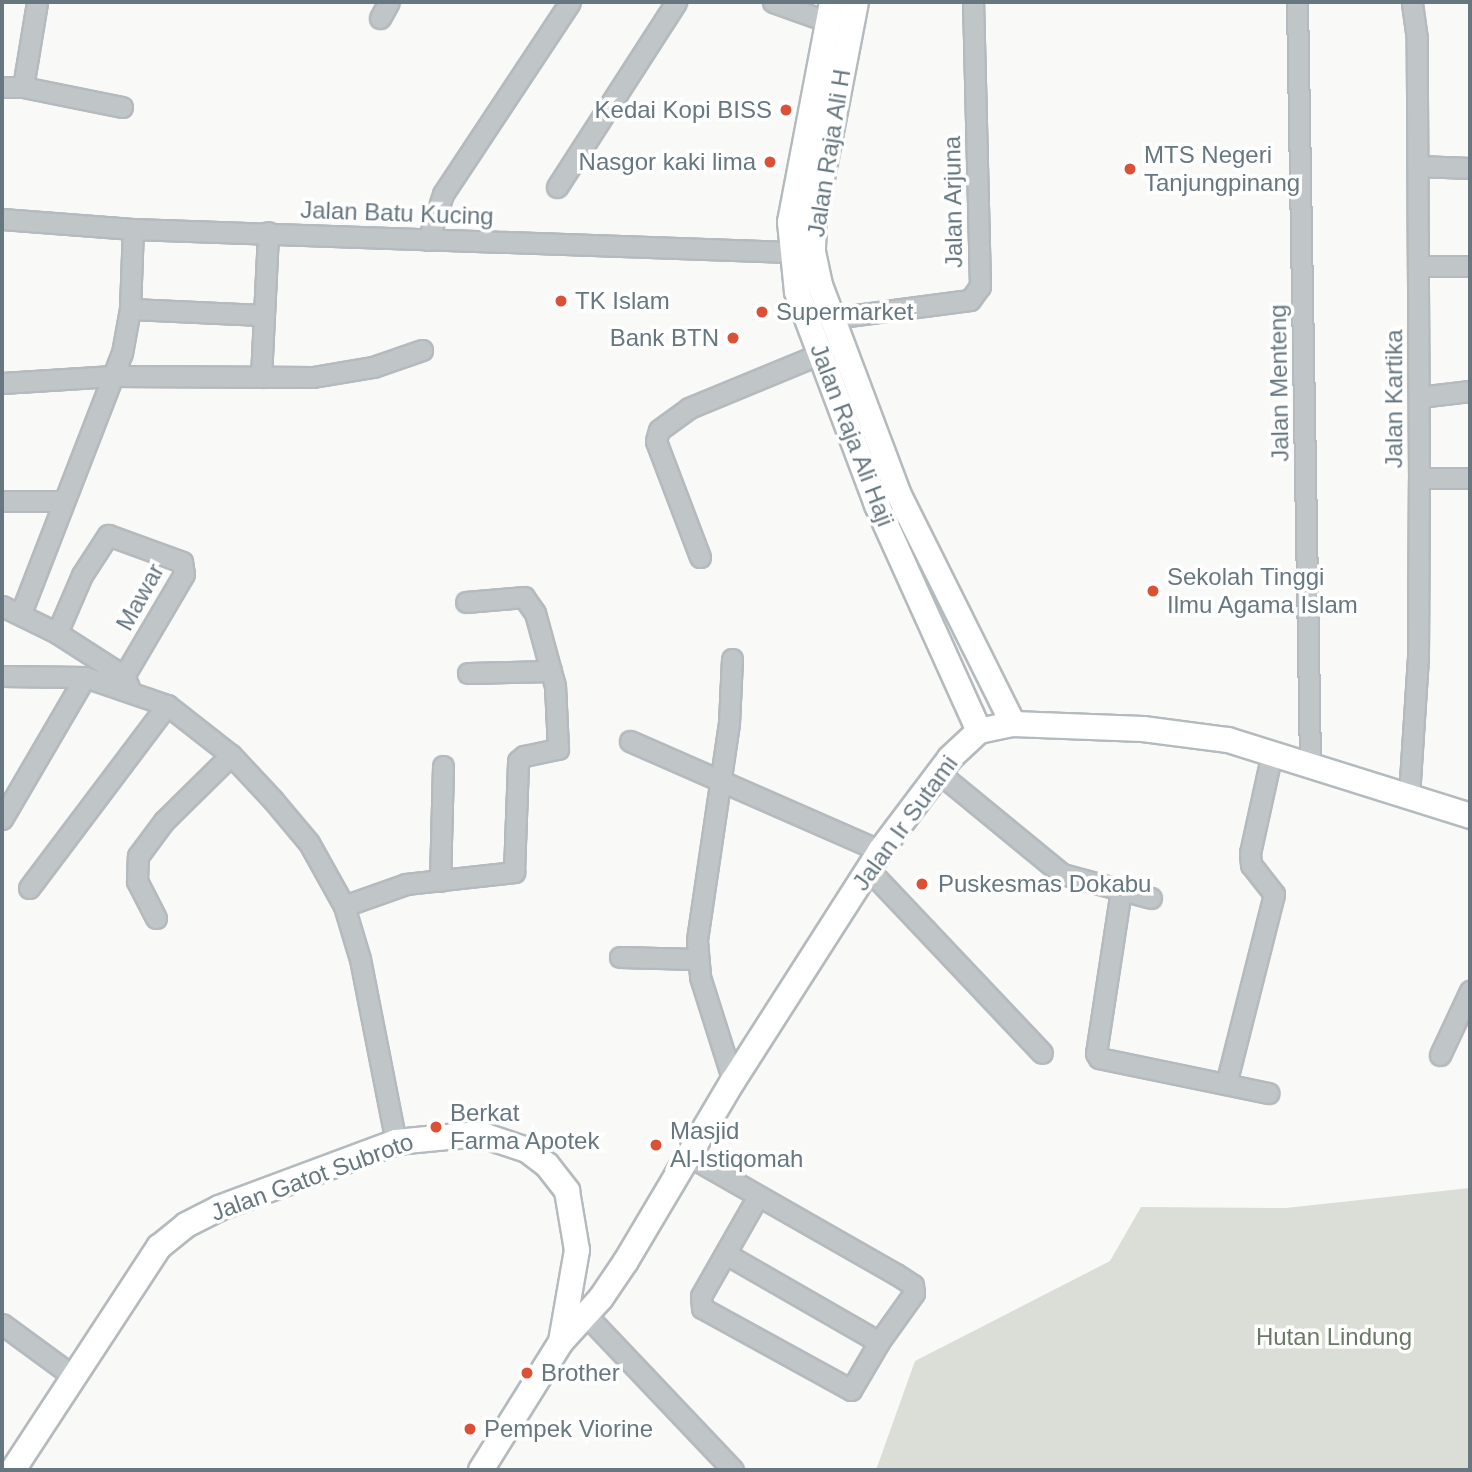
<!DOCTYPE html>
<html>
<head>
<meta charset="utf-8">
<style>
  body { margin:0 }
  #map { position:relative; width:1472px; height:1472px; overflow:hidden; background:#f9f9f7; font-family:Arial,sans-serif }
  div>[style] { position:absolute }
  .green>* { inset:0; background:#daded6 }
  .roads { filter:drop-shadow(2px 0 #b4babd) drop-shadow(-2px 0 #b4babd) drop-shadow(0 2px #b4babd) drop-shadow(0 -2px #b4babd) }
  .minor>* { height:19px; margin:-9.5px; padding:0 9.5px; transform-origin:9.5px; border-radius:9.5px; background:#c0c5c8 }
  .major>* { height:24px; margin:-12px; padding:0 12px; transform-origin:12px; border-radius:12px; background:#fff }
  .dots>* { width:19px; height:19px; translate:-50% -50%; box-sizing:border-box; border:4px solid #fff; border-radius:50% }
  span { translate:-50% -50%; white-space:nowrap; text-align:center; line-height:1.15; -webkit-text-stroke:7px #fff; paint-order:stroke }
  .poi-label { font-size:24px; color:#667780 }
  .right { translate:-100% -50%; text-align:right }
  .left { translate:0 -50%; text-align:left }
  .street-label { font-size:24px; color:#667780 }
  .park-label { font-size:24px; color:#697965 }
  .frame { position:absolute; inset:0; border:4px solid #667780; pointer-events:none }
</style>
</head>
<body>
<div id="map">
  <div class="green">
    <div style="clip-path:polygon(1470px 1188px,1470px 1470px,876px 1470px,915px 1361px,1110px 1261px,1141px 1207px,1286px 1208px)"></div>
  </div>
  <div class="roads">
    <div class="minor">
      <div style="left:773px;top:2px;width:59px;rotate:19.7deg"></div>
      <div style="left:1297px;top:2px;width:762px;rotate:89.02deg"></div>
      <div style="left:380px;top:18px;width:18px;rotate:-61deg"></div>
      <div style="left:2px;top:87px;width:21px"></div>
      <div style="left:23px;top:87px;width:101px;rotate:11.4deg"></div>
      <div style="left:23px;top:87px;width:86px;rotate:-80.6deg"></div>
      <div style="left:1418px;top:166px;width:52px;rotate:2.2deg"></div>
      <div style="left:557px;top:187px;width:220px;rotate:-57.2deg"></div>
      <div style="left:2px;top:219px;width:131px;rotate:4.4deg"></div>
      <div style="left:133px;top:229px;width:657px;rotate:2deg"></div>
      <div style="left:428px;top:240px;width:48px;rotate:-71.9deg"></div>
      <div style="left:443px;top:194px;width:230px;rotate:-56.5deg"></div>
      <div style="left:1418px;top:266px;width:52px"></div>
      <div style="left:130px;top:309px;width:133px;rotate:2.6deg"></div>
      <div style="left:833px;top:318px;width:138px;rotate:-7.5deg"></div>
      <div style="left:970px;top:300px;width:17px;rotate:-54deg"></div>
      <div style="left:980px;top:286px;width:284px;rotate:-91.4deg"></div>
      <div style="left:261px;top:377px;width:145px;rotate:-87.2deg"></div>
      <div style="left:2px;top:383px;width:111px;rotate:-3.6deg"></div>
      <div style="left:113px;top:376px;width:200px;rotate:0.3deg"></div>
      <div style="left:313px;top:377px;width:61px;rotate:-9.5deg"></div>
      <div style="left:373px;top:367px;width:52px;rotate:-19.1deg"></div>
      <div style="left:1419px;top:397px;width:51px;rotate:-6.7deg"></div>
      <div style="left:1419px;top:478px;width:51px"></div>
      <div style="left:2px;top:501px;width:61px"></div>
      <div style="left:700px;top:557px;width:124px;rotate:-110.8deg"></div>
      <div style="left:656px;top:441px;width:11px;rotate:-75deg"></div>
      <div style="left:659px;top:430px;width:37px;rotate:-36deg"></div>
      <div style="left:689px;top:408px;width:142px;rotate:-22.4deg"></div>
      <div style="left:2px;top:606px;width:61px;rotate:26.1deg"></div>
      <div style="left:57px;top:633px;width:80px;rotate:32.7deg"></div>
      <div style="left:124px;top:676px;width:12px;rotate:66deg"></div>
      <div style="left:21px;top:613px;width:279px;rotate:-68.8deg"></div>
      <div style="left:122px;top:353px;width:45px;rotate:-79.7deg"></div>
      <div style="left:130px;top:309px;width:80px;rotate:-87.9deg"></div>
      <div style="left:57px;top:633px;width:63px;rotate:-66.7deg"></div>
      <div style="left:82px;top:575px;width:48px;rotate:-57deg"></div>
      <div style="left:108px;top:535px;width:79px;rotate:20deg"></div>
      <div style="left:182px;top:562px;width:12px;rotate:81deg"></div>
      <div style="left:184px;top:574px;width:118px;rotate:120.5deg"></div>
      <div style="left:732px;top:659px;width:64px;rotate:92.7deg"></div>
      <div style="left:729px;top:723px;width:220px;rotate:98.4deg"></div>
      <div style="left:697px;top:941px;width:36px;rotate:85deg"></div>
      <div style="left:700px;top:977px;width:109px;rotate:72.4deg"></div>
      <div style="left:468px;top:673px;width:83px;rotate:-1.4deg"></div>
      <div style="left:2px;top:676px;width:83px;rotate:0.7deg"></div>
      <div style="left:85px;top:677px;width:87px;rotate:18.9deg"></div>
      <div style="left:167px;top:705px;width:81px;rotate:38deg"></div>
      <div style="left:231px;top:755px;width:62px;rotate:47deg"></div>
      <div style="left:273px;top:800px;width:56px;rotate:50.1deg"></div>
      <div style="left:309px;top:843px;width:72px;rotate:60.9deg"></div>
      <div style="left:344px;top:906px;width:55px;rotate:73.2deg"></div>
      <div style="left:360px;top:959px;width:187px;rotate:78.9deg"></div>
      <div style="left:630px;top:741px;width:273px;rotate:23.7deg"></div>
      <div style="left:939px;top:773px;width:159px;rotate:39.4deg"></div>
      <div style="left:1062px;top:874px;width:92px;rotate:15.1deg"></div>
      <div style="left:1409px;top:796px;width:139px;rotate:-86.3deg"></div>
      <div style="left:1418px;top:657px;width:179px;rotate:-89.7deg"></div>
      <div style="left:1419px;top:478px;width:439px;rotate:-90.3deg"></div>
      <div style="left:1417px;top:39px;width:37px;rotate:-98deg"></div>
      <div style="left:2px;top:819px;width:164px;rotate:-59.7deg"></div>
      <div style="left:868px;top:869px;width:253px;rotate:46.6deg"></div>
      <div style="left:440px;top:881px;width:115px;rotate:-88.5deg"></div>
      <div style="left:29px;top:888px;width:229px;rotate:-53deg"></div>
      <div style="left:1121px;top:890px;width:165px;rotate:98.7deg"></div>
      <div style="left:1096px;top:1053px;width:6px;rotate:59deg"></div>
      <div style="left:1099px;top:1058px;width:173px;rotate:11.7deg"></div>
      <div style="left:344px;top:906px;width:66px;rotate:-19.5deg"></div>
      <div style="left:406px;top:884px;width:109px;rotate:-6.3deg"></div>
      <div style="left:514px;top:872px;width:111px;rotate:-87.9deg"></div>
      <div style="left:518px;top:761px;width:8px;rotate:-40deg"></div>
      <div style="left:524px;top:756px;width:35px;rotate:-12deg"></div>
      <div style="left:558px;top:749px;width:63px;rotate:-92.7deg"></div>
      <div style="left:555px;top:686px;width:76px;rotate:-105.3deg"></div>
      <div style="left:535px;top:613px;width:19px;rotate:-125deg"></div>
      <div style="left:524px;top:597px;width:58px;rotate:175.1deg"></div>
      <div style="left:156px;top:918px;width:42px;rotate:-117.2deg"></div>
      <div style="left:137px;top:881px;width:25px;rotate:-88deg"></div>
      <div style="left:138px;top:856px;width:44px;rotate:-53.4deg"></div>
      <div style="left:164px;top:821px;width:94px;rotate:-44.6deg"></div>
      <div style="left:620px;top:957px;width:77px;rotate:1.5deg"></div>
      <div style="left:1440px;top:1055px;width:71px;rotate:-64.9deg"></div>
      <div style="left:1226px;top:1084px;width:196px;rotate:-75.8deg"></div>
      <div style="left:1274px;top:894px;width:37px;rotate:-128deg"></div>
      <div style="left:1251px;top:865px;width:12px;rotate:-95deg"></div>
      <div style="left:1250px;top:853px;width:102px;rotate:-77.6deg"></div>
      <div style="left:689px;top:1156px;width:238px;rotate:29.7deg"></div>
      <div style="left:896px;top:1274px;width:20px;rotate:33deg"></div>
      <div style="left:913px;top:1285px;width:8px;rotate:83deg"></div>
      <div style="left:914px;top:1293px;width:60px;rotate:125.5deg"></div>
      <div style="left:879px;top:1342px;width:177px;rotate:-150.1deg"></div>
      <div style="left:758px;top:1196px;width:115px;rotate:119.7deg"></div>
      <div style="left:701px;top:1296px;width:12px;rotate:85deg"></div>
      <div style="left:702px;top:1308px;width:170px;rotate:28.8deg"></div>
      <div style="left:851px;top:1390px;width:56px;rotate:-59.7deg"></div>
      <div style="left:587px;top:1316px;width:212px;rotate:46.5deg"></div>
      <div style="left:2px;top:1324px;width:88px;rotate:36.2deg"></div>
    </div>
    <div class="major">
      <div style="left:832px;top:2px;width:224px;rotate:100.8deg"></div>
      <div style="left:790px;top:222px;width:70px;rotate:84.3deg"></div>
      <div style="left:797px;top:292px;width:228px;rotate:69.4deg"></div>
      <div style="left:877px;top:505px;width:248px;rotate:65.7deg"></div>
      <div style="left:856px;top:2px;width:222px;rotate:100.9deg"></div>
      <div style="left:814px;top:220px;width:32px;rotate:92deg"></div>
      <div style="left:813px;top:252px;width:34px;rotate:78deg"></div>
      <div style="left:820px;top:285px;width:222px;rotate:69.4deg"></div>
      <div style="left:898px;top:493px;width:258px;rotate:63.5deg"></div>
      <div style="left:13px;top:1470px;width:267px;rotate:-56.8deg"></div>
      <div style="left:159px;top:1247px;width:35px;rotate:-39deg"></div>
      <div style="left:186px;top:1225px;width:37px;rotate:-27deg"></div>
      <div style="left:219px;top:1208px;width:189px;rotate:-20.4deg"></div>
      <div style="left:396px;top:1142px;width:83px;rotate:-5.5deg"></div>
      <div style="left:479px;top:1134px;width:51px;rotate:18.4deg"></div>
      <div style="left:527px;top:1150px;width:25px;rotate:37deg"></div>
      <div style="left:547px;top:1165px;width:33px;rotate:52deg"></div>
      <div style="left:567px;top:1191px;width:60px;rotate:80.4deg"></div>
      <div style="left:577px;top:1250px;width:93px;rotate:99.9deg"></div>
      <div style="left:481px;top:1470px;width:151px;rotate:-58deg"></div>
      <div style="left:561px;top:1342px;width:59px;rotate:-47.7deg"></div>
      <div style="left:601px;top:1298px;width:45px;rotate:-56deg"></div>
      <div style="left:626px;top:1261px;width:209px;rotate:-59.3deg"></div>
      <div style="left:733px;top:1081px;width:273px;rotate:-57.4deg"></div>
      <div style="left:880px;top:851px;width:116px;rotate:-53deg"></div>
      <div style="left:950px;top:758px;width:40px;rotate:-43deg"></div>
      <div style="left:979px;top:731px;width:35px;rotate:-12deg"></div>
      <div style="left:1013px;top:724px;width:130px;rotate:2.2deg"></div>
      <div style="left:1143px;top:729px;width:86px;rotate:7.4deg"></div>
      <div style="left:1228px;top:740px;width:254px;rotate:17.4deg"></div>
    </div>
  </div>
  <div class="dots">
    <div style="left:786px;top:110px;background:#da5136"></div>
    <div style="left:770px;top:162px;background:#da5136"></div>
    <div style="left:1130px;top:169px;background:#da5136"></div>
    <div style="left:561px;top:301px;background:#da5136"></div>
    <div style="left:762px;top:312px;background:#da5136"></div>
    <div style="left:733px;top:338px;background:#da5136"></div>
    <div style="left:1153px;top:591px;background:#da5136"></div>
    <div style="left:922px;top:884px;background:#da5136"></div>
    <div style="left:436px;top:1127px;background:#da5136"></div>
    <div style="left:656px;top:1145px;background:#da5136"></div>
    <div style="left:527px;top:1373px;background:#da5136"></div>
    <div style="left:470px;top:1429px;background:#da5136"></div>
  </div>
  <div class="poi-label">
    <span class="right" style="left:772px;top:110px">Kedai Kopi BISS</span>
    <span class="left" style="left:1144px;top:169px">MTS Negeri<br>Tanjungpinang</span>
    <span class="right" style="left:756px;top:162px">Nasgor kaki lima</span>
    <span class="left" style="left:575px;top:301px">TK Islam</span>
    <span class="left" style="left:776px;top:312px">Supermarket</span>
    <span class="right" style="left:719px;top:338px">Bank BTN</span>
    <span class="left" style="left:1167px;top:591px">Sekolah Tinggi<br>Ilmu Agama Islam</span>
    <span class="left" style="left:938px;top:884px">Puskesmas Dokabu</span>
    <span class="left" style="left:450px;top:1127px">Berkat<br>Farma Apotek</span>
    <span class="left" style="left:670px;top:1145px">Masjid<br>Al-Istiqomah</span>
    <span class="left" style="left:541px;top:1373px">Brother</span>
    <span class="left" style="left:484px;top:1429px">Pempek Viorine</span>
  </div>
  <div class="street-label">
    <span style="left:829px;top:153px;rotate:-81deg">Jalan Raja Ali H</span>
    <span style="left:953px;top:202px;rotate:-91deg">Jalan Arjuna</span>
    <span style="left:397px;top:213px;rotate:2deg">Jalan Batu Kucing</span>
    <span style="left:1279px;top:383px;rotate:-91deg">Jalan Menteng</span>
    <span style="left:1394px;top:399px;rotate:-90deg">Jalan Kartika</span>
    <span style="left:852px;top:435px;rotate:69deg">Jalan Raja Ali Haji</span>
    <span style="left:140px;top:597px;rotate:-61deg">Mawar</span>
    <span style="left:905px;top:823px;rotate:-54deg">Jalan Ir Sutami</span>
    <span style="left:312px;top:1177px;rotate:-20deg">Jalan Gatot Subroto</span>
  </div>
  <div class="park-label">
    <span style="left:1334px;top:1337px">Hutan Lindung</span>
  </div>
  <div class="frame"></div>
</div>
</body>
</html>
